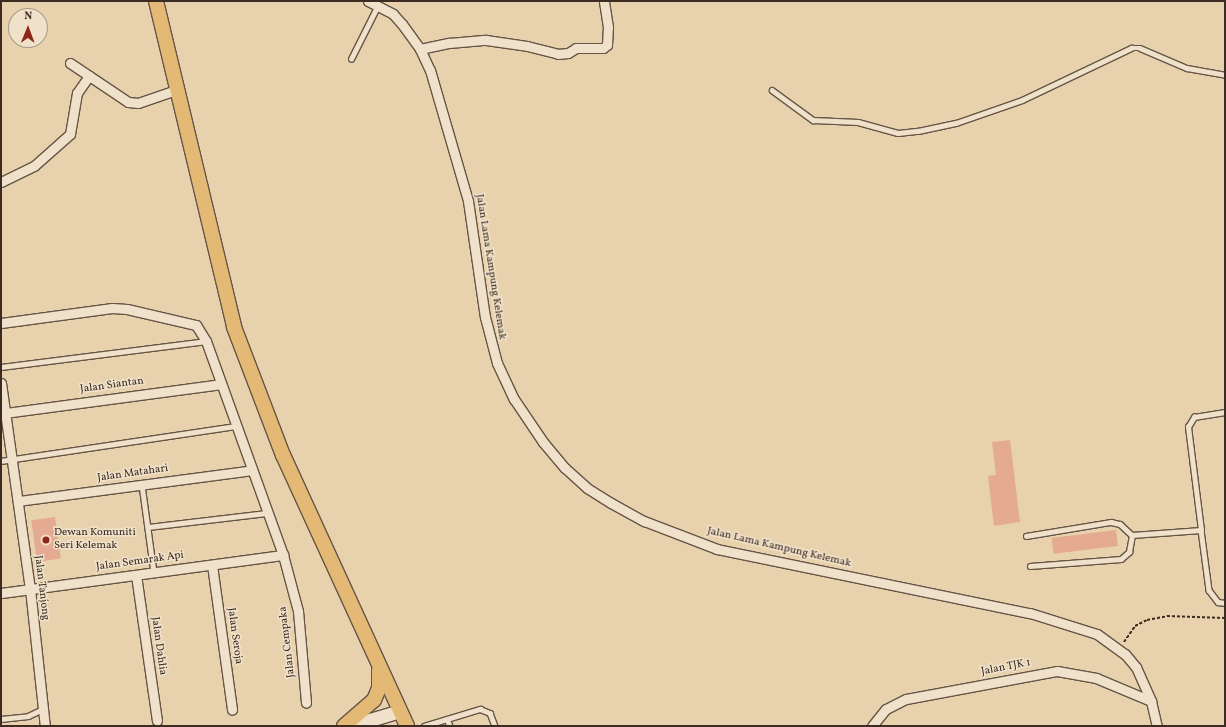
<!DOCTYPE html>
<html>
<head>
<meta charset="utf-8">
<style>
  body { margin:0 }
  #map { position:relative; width:1226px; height:727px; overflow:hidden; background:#e8d2ad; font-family:Vollkorn,serif }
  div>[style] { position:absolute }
  .building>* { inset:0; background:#e5aa92; transform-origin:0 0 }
  .path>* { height:2px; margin-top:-1px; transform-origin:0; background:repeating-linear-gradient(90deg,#3b2b23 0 3px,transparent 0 5px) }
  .roads { filter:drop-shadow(1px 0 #665546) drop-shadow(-1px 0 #665546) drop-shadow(0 1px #665546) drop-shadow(0 -1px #665546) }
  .lane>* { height:4.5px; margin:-2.25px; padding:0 2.25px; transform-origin:2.25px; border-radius:2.25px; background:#f0e2ca }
  .street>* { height:9px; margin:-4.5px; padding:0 4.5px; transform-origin:4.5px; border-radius:4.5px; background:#f0e2ca }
  .secondary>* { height:13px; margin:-6.5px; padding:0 6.5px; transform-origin:6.5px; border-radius:6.5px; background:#f0e2ca }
  .primary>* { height:14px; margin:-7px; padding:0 7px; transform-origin:7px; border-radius:7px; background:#e4b976 }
  .dots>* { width:11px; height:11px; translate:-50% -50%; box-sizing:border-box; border:2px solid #f0e2ca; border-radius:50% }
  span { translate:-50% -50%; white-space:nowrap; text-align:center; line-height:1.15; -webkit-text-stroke:3px #f0e2ca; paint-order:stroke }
  .street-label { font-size:11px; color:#3b2b23 }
  .poi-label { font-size:11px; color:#3b2b23 }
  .left { translate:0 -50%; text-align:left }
  .frame { position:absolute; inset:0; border:2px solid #3b2b23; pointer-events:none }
  .north { position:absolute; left:8px; top:8px; width:40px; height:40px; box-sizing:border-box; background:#f0e2ca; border:1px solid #a89987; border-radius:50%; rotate:1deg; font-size:11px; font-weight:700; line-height:16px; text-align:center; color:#3b2b23 }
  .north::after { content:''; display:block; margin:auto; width:14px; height:18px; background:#8f2418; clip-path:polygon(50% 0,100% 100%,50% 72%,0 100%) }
</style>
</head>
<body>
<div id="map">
  <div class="building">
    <div style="clip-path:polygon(1010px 440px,1020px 522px,994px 526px,988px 476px,996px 475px,992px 442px)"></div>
    <div style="left:55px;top:517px;width:42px;height:24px;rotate:82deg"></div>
    <div style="left:1116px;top:530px;width:16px;height:65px;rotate:83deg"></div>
  </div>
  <div class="path">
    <div style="left:1124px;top:642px;width:19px;rotate:-55deg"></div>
    <div style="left:1135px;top:626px;width:13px;rotate:-27deg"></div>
    <div style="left:1147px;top:620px;width:20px;rotate:-11deg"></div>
    <div style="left:1167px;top:616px;width:58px;rotate:2deg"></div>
  </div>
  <div class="roads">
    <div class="lane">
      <div style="left:351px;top:59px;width:60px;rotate:-63.4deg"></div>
      <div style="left:772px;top:90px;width:51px;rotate:36.2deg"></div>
      <div style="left:813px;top:120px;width:45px;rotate:2.5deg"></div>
      <div style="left:858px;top:122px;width:41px;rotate:15.4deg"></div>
      <div style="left:898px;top:133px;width:20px;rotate:-6deg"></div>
      <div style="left:918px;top:131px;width:39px;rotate:-12deg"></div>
      <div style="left:956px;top:123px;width:70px;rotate:-19.2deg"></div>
      <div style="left:1022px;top:100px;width:121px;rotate:-25.5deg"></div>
      <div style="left:1131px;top:48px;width:9px"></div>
      <div style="left:1140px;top:48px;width:51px;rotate:23.1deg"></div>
      <div style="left:1187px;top:68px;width:39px;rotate:10deg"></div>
      <div style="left:1px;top:367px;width:207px;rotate:-7.2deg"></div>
      <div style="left:1px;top:461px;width:238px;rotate:-8.5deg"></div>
      <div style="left:142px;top:485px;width:89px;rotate:82.2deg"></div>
      <div style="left:148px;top:527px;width:121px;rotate:-6.7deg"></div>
      <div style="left:1201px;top:530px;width:104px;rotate:-97.2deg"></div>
      <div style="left:1188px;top:427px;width:12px;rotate:-59deg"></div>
      <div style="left:1194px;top:417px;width:31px;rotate:-9deg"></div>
      <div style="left:1026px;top:536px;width:86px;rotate:-9.4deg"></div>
      <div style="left:1111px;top:522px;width:9px;rotate:13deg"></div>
      <div style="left:1120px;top:524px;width:16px;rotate:43deg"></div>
      <div style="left:1132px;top:535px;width:69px;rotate:-4.1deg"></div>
      <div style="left:1201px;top:530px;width:61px;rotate:82.4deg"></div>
      <div style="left:1209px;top:590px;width:15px;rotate:53deg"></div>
      <div style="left:1218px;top:602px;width:7px;rotate:8deg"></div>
      <div style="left:1030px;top:566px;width:91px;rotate:-4.4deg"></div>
      <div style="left:1121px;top:559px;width:11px;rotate:-41deg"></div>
      <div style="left:1129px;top:552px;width:17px;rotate:-80deg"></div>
      <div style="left:1px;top:719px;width:27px;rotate:-6deg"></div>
      <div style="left:28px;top:716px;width:17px;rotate:-25deg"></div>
      <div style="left:447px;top:719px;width:8px;rotate:67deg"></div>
      <div style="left:424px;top:726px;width:59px;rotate:-16.9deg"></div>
      <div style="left:480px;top:709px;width:11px;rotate:22deg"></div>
      <div style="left:490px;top:713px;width:14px;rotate:69deg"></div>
    </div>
    <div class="street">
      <div style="left:368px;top:1px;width:28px;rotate:27deg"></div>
      <div style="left:393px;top:14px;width:13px;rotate:48deg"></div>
      <div style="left:402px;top:24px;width:31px;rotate:54deg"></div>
      <div style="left:420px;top:49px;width:23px;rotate:65deg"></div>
      <div style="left:430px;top:70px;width:136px;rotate:73.8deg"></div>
      <div style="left:468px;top:201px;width:117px;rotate:81.7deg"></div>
      <div style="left:485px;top:317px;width:48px;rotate:75.4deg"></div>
      <div style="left:497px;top:363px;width:40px;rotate:65deg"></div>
      <div style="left:514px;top:399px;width:52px;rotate:56deg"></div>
      <div style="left:543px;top:442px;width:34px;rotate:50deg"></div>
      <div style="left:565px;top:468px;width:30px;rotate:42deg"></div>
      <div style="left:587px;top:488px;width:28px;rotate:32deg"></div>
      <div style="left:611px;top:503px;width:38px;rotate:29deg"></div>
      <div style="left:644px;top:521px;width:78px;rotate:21deg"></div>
      <div style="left:717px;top:549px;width:319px;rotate:11.6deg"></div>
      <div style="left:1030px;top:613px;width:70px;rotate:17.4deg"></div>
      <div style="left:1097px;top:634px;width:34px;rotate:36deg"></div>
      <div style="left:1125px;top:654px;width:17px;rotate:50deg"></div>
      <div style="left:1136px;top:667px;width:37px;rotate:66deg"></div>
      <div style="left:1151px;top:701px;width:26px;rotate:77deg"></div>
      <div style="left:420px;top:49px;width:30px;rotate:-12deg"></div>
      <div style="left:449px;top:43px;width:37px;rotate:-5deg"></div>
      <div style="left:486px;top:40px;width:41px;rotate:8.3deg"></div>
      <div style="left:527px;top:46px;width:32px;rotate:14deg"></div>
      <div style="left:558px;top:54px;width:10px;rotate:-6deg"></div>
      <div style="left:568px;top:53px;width:9px;rotate:-32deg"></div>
      <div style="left:576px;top:48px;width:27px"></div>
      <div style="left:603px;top:48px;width:5px;rotate:-37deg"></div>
      <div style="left:607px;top:45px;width:18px;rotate:-87deg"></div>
      <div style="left:608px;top:27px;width:26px;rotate:-99deg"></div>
      <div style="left:70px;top:63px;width:70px;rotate:33.9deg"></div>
      <div style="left:128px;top:102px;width:10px;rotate:6deg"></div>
      <div style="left:138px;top:103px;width:40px;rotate:-18.9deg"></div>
      <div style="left:1px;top:182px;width:37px;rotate:-26deg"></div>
      <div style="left:34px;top:166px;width:48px;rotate:-41.6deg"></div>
      <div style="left:70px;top:134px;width:42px;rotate:-80.3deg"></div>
      <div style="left:77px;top:93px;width:21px;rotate:-55deg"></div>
      <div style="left:1px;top:323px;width:112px;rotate:-7.7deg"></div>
      <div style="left:112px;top:308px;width:15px;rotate:4deg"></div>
      <div style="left:127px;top:309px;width:71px;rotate:13.1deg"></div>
      <div style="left:196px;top:325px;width:19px;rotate:58deg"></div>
      <div style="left:206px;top:341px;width:227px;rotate:70.2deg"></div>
      <div style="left:283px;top:555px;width:58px;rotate:75deg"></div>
      <div style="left:298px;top:611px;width:92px;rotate:85deg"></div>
      <div style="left:1px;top:383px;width:208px;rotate:82deg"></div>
      <div style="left:30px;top:589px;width:138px;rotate:83.8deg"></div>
      <div style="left:5px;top:413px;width:218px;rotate:-7.6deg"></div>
      <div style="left:18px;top:501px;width:236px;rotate:-7.5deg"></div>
      <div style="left:212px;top:565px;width:146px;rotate:82.1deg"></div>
      <div style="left:136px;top:575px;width:147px;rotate:81.8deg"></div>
      <div style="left:1px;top:593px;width:285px;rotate:-7.7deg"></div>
      <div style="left:872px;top:726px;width:22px;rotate:-51deg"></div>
      <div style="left:886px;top:709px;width:22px;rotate:-27deg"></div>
      <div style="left:906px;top:699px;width:154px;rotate:-10.5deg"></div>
      <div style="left:1057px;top:671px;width:40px;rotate:10deg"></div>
      <div style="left:1096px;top:678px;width:60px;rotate:22.7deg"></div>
    </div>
    <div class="secondary">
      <div style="left:350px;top:726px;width:52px;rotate:-16.7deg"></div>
    </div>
    <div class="primary">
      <div style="left:156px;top:1px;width:335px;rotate:76.5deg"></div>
      <div style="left:234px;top:327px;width:137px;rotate:69.1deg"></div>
      <div style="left:283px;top:455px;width:298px;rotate:65.4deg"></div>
      <div style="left:344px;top:726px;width:40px;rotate:-41deg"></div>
      <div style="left:374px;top:700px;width:13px;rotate:-67deg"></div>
      <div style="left:379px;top:688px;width:18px;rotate:-90deg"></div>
    </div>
  </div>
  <div class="dots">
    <div style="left:46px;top:540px;background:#8f2418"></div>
  </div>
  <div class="street-label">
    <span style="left:490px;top:267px;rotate:81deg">Jalan Lama Kampung Kelemak</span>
    <span style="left:112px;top:386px;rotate:-8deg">Jalan Siantan</span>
    <span style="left:133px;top:474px;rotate:-8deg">Jalan Matahari</span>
    <span style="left:779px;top:548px;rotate:13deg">Jalan Lama Kampung Kelemak</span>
    <span style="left:140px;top:562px;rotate:-8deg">Jalan Semarak Api</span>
    <span style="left:41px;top:588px;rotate:83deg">Jalan Tanjong</span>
    <span style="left:234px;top:636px;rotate:82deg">Jalan Seroja</span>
    <span style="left:288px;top:642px;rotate:-97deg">Jalan Cempaka</span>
    <span style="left:158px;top:646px;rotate:82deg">Jalan Dahlia</span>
    <span style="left:1006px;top:668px;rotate:-11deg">Jalan TJK 1</span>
  </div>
  <div class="poi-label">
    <span class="left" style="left:54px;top:540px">Dewan Komuniti<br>Seri Kelemak</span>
  </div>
  <div class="frame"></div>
  <div class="north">N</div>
</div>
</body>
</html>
